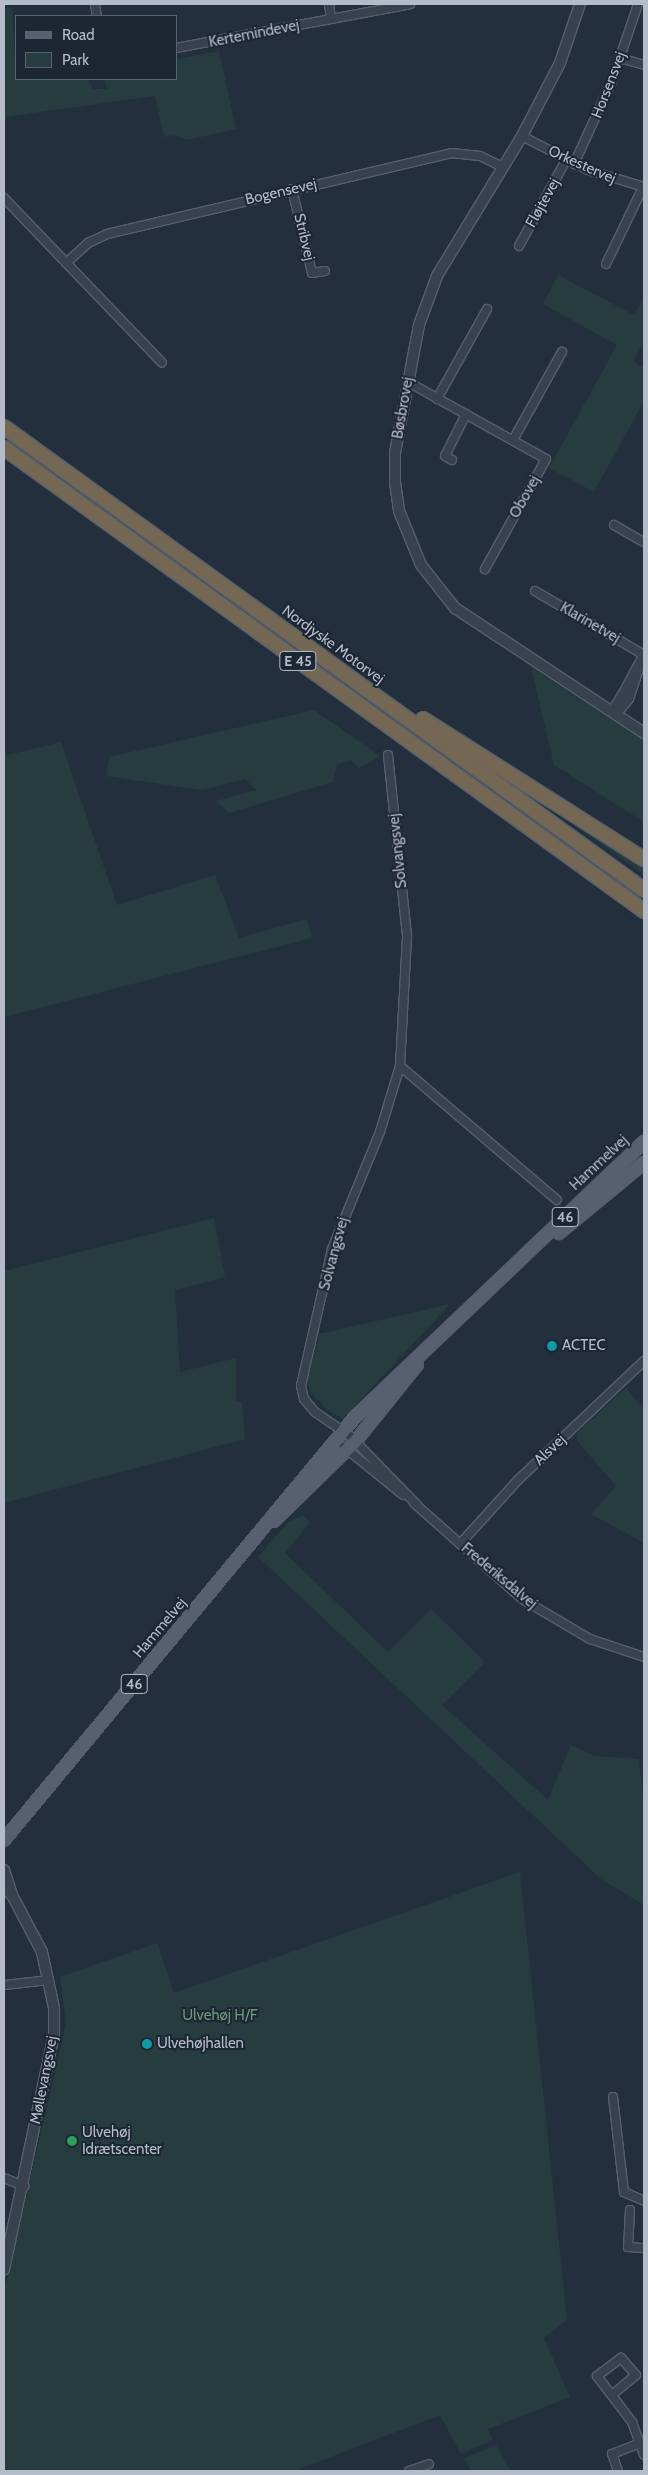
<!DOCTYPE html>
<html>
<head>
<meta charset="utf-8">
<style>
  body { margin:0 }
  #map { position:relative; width:648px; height:2475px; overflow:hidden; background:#242f3e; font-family:Cabin,sans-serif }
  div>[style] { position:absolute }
  .green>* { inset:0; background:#263c3f }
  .roads { filter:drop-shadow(1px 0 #565f6c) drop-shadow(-1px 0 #565f6c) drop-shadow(0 1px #565f6c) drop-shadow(0 -1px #565f6c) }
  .minor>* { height:8px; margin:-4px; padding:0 4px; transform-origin:4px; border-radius:4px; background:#38414e }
  .tertiary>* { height:10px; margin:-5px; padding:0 5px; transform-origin:5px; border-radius:5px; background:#38414e }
  .primary>* { height:12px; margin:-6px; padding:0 6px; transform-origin:6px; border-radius:6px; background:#56606e }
  .motorway>* { height:14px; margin:-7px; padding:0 7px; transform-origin:7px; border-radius:7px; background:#746855 }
  .dots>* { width:14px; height:14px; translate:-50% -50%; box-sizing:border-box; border:2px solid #1d2633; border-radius:50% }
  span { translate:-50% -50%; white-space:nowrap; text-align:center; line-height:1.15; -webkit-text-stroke:4px #1d2633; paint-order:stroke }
  .shield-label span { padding:1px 4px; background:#1d2633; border:1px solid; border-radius:4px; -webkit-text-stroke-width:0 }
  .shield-label { font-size:14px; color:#b4bcc9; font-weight:700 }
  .street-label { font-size:15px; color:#b4bcc9 }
  .poi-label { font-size:15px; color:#b4bcc9 }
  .left { translate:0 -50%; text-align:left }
  .park-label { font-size:15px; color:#6b9a76 }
  .frame { position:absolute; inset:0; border:5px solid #b4bcc9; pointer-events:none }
  .legend { position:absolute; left:15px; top:15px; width:162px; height:65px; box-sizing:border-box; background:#1d2633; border:1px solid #59626f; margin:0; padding:6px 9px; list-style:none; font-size:15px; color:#b4bcc9 }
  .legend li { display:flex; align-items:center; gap:10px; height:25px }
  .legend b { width:25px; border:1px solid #59626f }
</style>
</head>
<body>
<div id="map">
  <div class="green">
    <div style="clip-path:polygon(12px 7px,16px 79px,89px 79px,92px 89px,107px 89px,105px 79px,176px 79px,176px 59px,219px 51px,236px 129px,187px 140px,174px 135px,164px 137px,155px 96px,4px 117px,4px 8px)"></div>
    <div style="clip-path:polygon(558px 275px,634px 315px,644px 297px,644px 341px,633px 362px,644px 368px,644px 401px,594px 492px,549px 468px,617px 345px,543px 304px)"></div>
    <div style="clip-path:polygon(531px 667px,644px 741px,644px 822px,554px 765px)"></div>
    <div style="clip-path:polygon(314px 710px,380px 756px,359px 768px,350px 759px,337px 765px,333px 782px,229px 813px,216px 801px,256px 790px,245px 779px,202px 790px,106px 776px,109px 757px)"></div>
    <div style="clip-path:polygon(61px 742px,117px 905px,215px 875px,239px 938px,307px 919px,312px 938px,4px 1017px,4px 756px)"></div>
    <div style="clip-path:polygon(567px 816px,644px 866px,644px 875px,565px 818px)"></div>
    <div style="clip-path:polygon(214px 1218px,225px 1277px,175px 1290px,180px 1372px,236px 1358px,236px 1401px,242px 1402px,245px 1439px,4px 1503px,4px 1271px)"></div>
    <div style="clip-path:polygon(450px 1304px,343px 1419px,326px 1409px,310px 1392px,307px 1381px,319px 1334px)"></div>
    <div style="clip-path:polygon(626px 1388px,644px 1410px,644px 1543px,591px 1514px,616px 1486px,577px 1441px,577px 1433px)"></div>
    <div style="clip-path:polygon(303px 1515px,310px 1522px,285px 1553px,388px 1652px,431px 1609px,485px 1662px,442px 1705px,548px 1800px,571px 1745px,594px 1756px,639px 1759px,644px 1809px,644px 1905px,601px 1879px,258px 1557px,288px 1522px)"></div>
    <div style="clip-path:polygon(520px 1872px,567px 2320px,544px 2338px,570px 2397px,488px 2429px,493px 2440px,461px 2454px,440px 2415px,294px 2471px,4px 2471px,4px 2292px,66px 2024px,60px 1977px,157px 1943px,174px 1993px)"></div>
    <div style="clip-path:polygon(496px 2445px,510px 2471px,471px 2471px,464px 2458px)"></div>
  </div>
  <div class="roads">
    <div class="minor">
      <div style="left:95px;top:4px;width:12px;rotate:81deg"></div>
      <div style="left:329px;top:4px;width:15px;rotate:82deg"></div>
      <div style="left:176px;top:48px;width:238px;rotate:-10.6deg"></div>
      <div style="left:620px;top:58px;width:25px;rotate:16deg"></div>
      <div style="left:522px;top:136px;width:74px;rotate:27.3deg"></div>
      <div style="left:588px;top:170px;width:59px;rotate:16.9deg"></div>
      <div style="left:574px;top:164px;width:91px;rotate:-65.4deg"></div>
      <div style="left:612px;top:81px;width:81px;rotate:-71.3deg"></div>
      <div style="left:292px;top:189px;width:86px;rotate:76.6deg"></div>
      <div style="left:312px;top:273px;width:13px;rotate:-9deg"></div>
      <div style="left:4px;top:198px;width:228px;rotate:46.2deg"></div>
      <div style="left:519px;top:246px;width:98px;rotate:-61.3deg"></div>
      <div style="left:66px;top:263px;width:30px;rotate:-42deg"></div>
      <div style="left:88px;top:243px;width:21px;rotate:-25deg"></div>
      <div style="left:107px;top:234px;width:353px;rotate:-13.2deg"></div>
      <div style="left:451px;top:153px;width:29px;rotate:6deg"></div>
      <div style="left:480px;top:156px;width:25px;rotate:26deg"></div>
      <div style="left:606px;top:264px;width:85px;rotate:-64.3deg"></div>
      <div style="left:408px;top:382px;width:158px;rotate:29.2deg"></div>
      <div style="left:546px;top:459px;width:126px;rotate:119deg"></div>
      <div style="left:437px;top:399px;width:103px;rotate:-60.9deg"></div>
      <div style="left:513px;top:440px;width:101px;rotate:-60.9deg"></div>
      <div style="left:452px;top:460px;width:8px;rotate:-150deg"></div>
      <div style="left:445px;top:456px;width:47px;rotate:-63.4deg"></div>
      <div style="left:614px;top:525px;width:34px;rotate:30deg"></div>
      <div style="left:535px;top:591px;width:126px;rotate:30.4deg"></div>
      <div style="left:644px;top:654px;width:47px;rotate:108.4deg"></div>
      <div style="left:629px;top:699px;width:21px;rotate:129deg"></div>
      <div style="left:616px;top:715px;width:9px;rotate:-96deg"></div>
      <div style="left:615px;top:706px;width:13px;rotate:-58deg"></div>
      <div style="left:622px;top:695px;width:47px;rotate:-61.8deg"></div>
      <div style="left:388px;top:755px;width:183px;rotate:84deg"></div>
      <div style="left:407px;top:937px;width:129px;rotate:93.1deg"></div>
      <div style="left:400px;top:1066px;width:69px;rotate:106.9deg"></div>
      <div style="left:380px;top:1132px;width:126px;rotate:112.3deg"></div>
      <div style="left:332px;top:1249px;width:140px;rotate:102.8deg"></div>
      <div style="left:301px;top:1386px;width:13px;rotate:77deg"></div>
      <div style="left:304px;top:1399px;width:17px;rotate:50deg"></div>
      <div style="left:315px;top:1412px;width:42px;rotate:34.4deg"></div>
      <div style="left:350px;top:1436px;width:96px;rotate:45.8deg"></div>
      <div style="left:400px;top:1066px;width:206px;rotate:40.5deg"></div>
      <div style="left:344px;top:1447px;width:76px;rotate:39.1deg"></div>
      <div style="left:414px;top:1503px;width:144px;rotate:41.6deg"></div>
      <div style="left:522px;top:1599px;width:79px;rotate:30.5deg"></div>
      <div style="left:590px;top:1639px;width:57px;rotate:18.4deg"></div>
      <div style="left:460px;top:1544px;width:86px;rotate:-47.8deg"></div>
      <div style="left:518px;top:1480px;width:173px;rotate:-43.4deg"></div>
      <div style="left:4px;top:1985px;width:45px;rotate:-6.3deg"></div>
      <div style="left:613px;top:2097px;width:96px;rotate:83.4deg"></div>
      <div style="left:624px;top:2192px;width:22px;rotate:24deg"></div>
      <div style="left:4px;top:2178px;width:22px;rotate:22deg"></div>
      <div style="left:630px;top:2210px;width:37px;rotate:93deg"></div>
      <div style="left:628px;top:2247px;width:16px;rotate:4deg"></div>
      <div style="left:612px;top:2395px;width:31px;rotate:-40deg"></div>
      <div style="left:636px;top:2375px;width:23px;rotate:-131deg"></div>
      <div style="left:621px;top:2358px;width:30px;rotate:143deg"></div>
      <div style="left:597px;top:2376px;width:58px;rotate:52.7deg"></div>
      <div style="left:632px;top:2422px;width:35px;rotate:70deg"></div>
      <div style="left:409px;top:2471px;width:21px;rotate:-19deg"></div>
      <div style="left:618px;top:2471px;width:18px;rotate:-109deg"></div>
      <div style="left:612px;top:2454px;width:31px;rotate:-21deg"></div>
    </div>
    <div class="tertiary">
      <div style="left:580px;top:4px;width:62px;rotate:108.7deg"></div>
      <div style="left:560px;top:63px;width:82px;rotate:117.5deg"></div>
      <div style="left:522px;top:136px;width:164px;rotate:121.3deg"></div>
      <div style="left:437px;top:276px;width:52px;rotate:110.2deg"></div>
      <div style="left:419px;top:325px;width:130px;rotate:100.6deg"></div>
      <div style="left:395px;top:453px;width:29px;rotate:90deg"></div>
      <div style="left:395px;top:482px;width:29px;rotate:82deg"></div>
      <div style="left:399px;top:511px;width:58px;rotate:67.8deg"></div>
      <div style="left:421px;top:565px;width:55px;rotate:51.7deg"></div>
      <div style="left:455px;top:608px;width:227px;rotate:33.5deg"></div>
      <div style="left:4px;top:1870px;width:25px;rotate:72deg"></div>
      <div style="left:4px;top:1887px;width:11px;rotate:45deg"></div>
      <div style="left:12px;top:1895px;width:64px;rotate:62.2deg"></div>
      <div style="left:42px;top:1952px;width:57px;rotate:77.9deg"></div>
      <div style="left:54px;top:2008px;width:26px;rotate:90deg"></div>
      <div style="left:54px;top:2034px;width:241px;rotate:102deg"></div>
    </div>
    <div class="primary">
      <div style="left:559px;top:1233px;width:110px;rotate:-39.5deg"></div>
      <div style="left:274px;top:1521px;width:113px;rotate:-44.3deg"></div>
      <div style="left:355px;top:1442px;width:99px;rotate:-51.2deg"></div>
      <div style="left:4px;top:1840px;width:550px;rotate:-50.31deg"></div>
      <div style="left:355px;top:1417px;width:399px;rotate:-43.6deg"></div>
    </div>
    <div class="motorway">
      <div style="left:4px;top:427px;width:790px;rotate:35.88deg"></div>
      <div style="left:4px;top:448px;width:790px;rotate:35.88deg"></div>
      <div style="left:423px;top:719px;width:262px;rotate:32.4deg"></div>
    </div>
  </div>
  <div class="dots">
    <div style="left:552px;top:1346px;background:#0f9aa8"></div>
    <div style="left:147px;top:2044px;background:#0f9aa8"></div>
    <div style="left:72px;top:2141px;background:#2e9e5b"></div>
  </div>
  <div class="shield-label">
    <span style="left:298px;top:661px">E 45</span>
    <span style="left:565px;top:1217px">46</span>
    <span style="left:134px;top:1684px">46</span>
  </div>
  <div class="street-label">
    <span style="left:254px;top:34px;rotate:-11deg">Kertemindevej</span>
    <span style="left:609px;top:85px;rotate:-69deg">Horsensvej</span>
    <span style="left:582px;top:165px;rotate:24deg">Orkestervej</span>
    <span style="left:281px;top:192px;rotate:-13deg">Bogensevej</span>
    <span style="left:543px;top:203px;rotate:-61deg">Fløjtevej</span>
    <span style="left:304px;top:237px;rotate:77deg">Stribvej</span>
    <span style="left:403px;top:408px;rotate:-80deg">Bøsbrovej</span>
    <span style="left:525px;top:497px;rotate:-61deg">Obovej</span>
    <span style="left:590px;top:623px;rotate:30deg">Klarinetvej</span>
    <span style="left:333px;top:645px;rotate:36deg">Nordjyske Motorvej</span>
    <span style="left:398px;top:851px;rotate:-96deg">Solvangsvej</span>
    <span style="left:599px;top:1163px;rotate:-43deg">Hammelvej</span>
    <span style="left:334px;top:1254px;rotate:-75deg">Solvangsvej</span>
    <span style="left:550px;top:1450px;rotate:-44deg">Alsvej</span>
    <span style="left:499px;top:1576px;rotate:40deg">Frederiksdalvej</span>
    <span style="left:160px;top:1628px;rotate:-50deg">Hammelvej</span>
    <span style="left:44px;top:2080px;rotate:-79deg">Møllevangsvej</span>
  </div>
  <div class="poi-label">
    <span class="left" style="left:562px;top:1346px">ACTEC</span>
    <span class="left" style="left:157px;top:2044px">Ulvehøjhallen</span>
    <span class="left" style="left:82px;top:2141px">Ulvehøj<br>Idrætscenter</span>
  </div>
  <div class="park-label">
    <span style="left:220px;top:2016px">Ulvehøj H/F</span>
  </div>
  <div class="frame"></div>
  <ul class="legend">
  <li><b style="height:6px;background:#56606e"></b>Road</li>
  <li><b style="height:14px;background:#263c3f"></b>Park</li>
  </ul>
</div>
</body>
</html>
